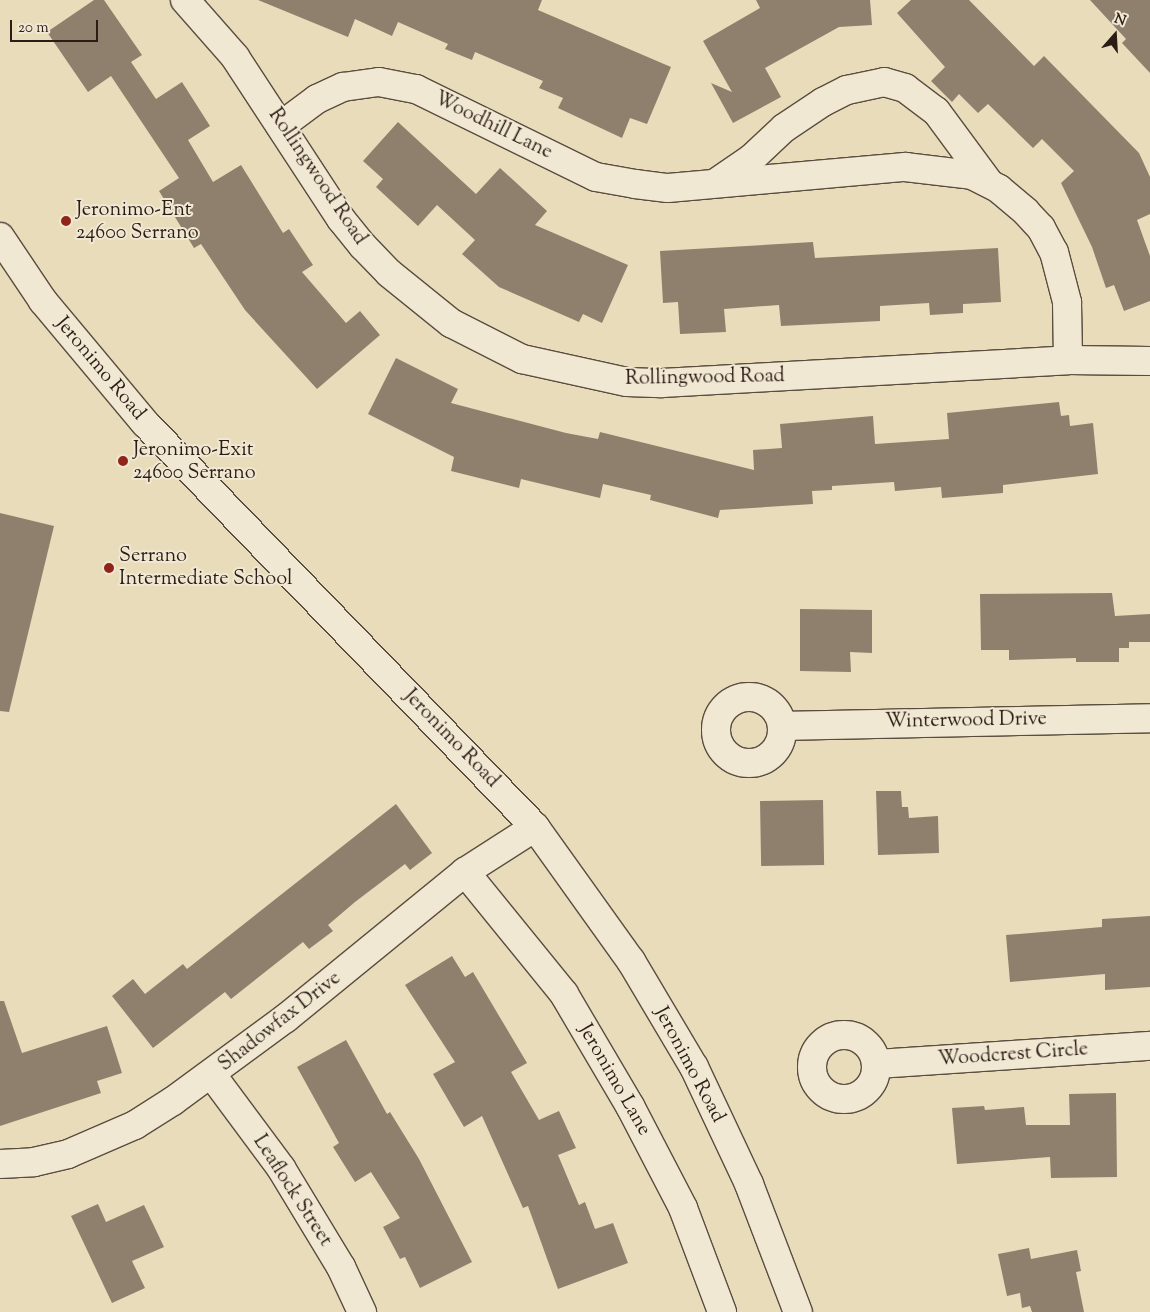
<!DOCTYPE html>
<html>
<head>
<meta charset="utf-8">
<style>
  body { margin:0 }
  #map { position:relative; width:1150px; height:1312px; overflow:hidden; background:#e9dcbb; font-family:"Sorts Mill Goudy",serif }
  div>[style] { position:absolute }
  .building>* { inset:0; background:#8e806c; transform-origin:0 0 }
  .roads { filter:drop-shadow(1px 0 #5a4d3f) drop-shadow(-1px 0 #5a4d3f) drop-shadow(0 1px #5a4d3f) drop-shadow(0 -1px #5a4d3f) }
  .minor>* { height:28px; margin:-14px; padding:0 14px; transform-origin:14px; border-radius:14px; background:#f1e8d3 }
  .minor>.ring { margin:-14px; padding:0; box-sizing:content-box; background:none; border:28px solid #f1e8d3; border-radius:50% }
  .secondary>* { height:28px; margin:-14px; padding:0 14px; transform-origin:14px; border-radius:14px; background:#f1e8d3 }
  .dots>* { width:14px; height:14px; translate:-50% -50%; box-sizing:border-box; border:2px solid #f1e8d3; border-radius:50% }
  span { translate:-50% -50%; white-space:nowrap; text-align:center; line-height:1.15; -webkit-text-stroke:4px #f1e8d3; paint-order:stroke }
  .street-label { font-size:20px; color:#2b1d16 }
  .poi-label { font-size:20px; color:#2b1d16 }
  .left { translate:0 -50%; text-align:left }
  .north { position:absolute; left:1090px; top:10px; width:50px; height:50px; -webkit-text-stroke:4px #f1e8d3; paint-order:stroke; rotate:19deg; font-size:14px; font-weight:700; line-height:20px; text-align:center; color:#2b1d16 }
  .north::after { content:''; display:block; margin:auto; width:18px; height:22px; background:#2b1d16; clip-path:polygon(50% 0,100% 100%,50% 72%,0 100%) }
  .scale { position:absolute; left:10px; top:20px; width:88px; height:22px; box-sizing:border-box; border:2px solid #2b1d16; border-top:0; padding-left:6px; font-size:15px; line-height:18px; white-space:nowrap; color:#2b1d16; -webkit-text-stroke:4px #f1e8d3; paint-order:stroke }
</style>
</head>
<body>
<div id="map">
  <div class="building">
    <div style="clip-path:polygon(94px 0,104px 0,142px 55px,131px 62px,156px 99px,182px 82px,210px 126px,188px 140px,213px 182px,241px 165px,283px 233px,289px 229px,313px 265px,302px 272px,346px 323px,360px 311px,380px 335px,317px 389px,245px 310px,201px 244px,194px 248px,159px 191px,179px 178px,111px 76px,88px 92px,47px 32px)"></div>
    <div style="clip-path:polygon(258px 0,542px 0,538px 10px,671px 67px,647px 124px,630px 118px,622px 138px,558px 108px,563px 98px,539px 88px,543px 81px,475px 52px,472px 60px,445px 49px,448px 44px,398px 22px,392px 36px,355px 19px,348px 37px)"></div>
    <div style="clip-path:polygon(756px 0,870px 0,872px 25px,839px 27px,765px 68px,781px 97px,733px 123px,711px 83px,732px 92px,703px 41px,760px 8px)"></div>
    <div style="clip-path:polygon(911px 0,969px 0,1034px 66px,1044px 56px,1139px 153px,1150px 177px,1150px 214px,1137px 220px,1150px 256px,1150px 301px,1124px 311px,1114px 285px,1106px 288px,1092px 247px,1061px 183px,1074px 171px,1042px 139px,1033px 148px,988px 104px,978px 113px,959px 94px,952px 102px,931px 81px,945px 67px,897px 13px)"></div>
    <div style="clip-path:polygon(1090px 0,1150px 0,1150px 73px,1122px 43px,1126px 39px)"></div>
    <div style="clip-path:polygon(398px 122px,476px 194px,500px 168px,547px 211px,535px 225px,628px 265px,602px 323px,583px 314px,579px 322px,499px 287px,462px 254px,475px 240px,437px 205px,418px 226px,376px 187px,383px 179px,363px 161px)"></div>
    <div style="clip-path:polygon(813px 242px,815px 258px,998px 248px,1001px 302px,963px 304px,963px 313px,930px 315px,929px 303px,880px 306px,880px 321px,781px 326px,779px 305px,724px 309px,726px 332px,680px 334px,678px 302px,663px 303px,660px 251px)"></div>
    <div style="clip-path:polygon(396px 358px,458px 389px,451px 403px,566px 433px,598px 439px,600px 432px,754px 470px,753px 450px,782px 448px,780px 424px,873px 416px,875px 444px,949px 439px,947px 413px,1059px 402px,1061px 416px,1069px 415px,1070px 426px,1093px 423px,1098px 474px,1003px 485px,1003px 493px,942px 498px,941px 487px,895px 491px,894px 482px,832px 486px,832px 490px,812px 491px,813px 504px,720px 510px,718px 518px,650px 500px,651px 495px,603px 484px,600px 498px,521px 479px,519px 488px,451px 471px,454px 457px,368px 414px)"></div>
    <div style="clip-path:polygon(0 513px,54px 526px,9px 712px,0 711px)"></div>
    <div style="clip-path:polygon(1112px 593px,1115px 616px,1150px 614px,1150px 642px,1129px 642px,1129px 648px,1119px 648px,1119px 662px,1076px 662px,1076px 658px,1009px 660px,1009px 650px,981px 650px,980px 594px)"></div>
    <div style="clip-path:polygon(800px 609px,872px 610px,872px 653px,850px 652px,851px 672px,800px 671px)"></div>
    <div style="clip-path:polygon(876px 791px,901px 791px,902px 807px,908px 807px,909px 818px,938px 816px,939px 853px,878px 855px)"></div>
    <div style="left:823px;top:800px;width:65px;height:63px;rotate:89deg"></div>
    <div style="clip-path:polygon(396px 804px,432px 853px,410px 870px,405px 864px,355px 902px,328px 925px,333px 931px,309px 949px,303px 942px,231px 999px,225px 992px,153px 1048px,112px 996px,133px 979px,145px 994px,183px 964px,187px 969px)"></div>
    <div style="clip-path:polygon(1150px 916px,1150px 987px,1105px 990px,1105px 974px,1010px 982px,1006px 935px,1102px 927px,1102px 919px)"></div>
    <div style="clip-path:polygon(452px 956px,465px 977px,473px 972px,527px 1063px,511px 1072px,539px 1120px,559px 1111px,576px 1148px,558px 1155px,579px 1205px,585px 1202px,595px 1229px,613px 1223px,628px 1263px,558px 1289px,528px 1206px,523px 1208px,482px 1116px,464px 1127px,433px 1074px,455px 1062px,405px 985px)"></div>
    <div style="clip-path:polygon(0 1001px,4px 1001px,22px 1053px,107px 1026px,122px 1073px,97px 1081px,101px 1093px,0 1126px)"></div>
    <div style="clip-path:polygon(346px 1040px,387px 1114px,390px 1112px,419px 1159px,472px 1262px,420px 1288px,405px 1257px,400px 1259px,383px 1227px,400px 1218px,371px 1172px,355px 1182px,333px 1147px,339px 1143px,297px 1067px)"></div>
    <div style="clip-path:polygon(1116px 1093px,1117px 1177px,1051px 1178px,1050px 1157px,957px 1164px,952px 1108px,984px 1106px,985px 1110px,1024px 1107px,1026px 1125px,1070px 1125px,1069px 1094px)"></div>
    <div style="clip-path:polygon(98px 1204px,106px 1222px,144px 1205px,164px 1247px,132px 1261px,145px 1288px,112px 1303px,71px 1216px)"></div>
    <div style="clip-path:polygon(1029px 1248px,1031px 1259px,1077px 1250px,1081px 1271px,1076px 1272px,1084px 1312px,1032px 1312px,1030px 1306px,1022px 1308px,1020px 1293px,1007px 1296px,998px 1254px)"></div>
  </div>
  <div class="roads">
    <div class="minor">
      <div style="left:185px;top:0;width:76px;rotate:48.7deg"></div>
      <div style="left:235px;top:57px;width:194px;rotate:56.8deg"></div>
      <div style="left:341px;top:219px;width:35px;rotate:51deg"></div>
      <div style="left:363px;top:246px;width:37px;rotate:46deg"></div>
      <div style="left:389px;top:273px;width:80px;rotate:38.9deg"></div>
      <div style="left:451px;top:323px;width:80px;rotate:26.9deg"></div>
      <div style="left:522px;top:359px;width:107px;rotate:12.4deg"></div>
      <div style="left:627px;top:382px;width:35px;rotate:2deg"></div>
      <div style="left:662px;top:383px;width:407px;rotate:-3.2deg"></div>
      <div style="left:1068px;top:360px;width:82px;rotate:0.7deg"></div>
      <div style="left:282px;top:125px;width:44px;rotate:-36.6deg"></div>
      <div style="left:317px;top:99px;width:29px;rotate:-25deg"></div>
      <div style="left:343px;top:87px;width:36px;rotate:-8deg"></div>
      <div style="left:379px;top:82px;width:38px;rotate:11deg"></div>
      <div style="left:416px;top:89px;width:200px;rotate:26.1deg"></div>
      <div style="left:596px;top:177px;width:40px;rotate:10deg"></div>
      <div style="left:635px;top:184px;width:33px;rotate:7deg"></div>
      <div style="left:668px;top:188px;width:238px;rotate:-5.1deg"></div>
      <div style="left:905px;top:167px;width:67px;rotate:6.8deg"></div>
      <div style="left:972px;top:175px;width:30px;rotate:27deg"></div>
      <div style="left:999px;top:189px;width:35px;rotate:40deg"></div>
      <div style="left:1026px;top:212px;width:22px;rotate:47deg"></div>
      <div style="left:1041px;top:228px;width:27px;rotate:62deg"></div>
      <div style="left:1054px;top:252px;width:52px;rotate:75.4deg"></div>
      <div style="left:1067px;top:302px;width:58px;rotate:89deg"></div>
      <div style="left:717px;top:182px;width:42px;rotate:-34.4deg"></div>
      <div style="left:752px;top:158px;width:44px;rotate:-43.2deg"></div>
      <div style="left:784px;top:128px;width:47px;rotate:-33.7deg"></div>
      <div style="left:823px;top:102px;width:27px;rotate:-27deg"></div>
      <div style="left:847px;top:90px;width:38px;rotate:-12deg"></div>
      <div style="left:884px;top:82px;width:22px;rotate:16deg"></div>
      <div style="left:905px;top:88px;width:39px;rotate:37deg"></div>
      <div style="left:936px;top:111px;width:89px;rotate:53.6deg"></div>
      <div class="ring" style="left:716px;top:697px;width:38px;height:38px"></div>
      <div style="left:782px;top:726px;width:368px;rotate:-1.2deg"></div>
      <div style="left:465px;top:872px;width:157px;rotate:50.9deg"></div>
      <div style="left:564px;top:994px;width:130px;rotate:59.5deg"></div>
      <div style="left:630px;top:1106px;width:115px;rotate:62.5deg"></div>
      <div style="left:683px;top:1208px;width:111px;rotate:69.4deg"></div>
      <div class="ring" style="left:812px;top:1035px;width:36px;height:36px"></div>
      <div style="left:876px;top:1064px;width:275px;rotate:-3.8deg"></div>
      <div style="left:212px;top:1075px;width:116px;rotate:53.4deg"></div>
      <div style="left:281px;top:1168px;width:116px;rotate:58.8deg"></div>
      <div style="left:341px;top:1267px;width:50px;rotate:65deg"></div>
      <div style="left:0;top:1164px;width:34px;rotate:-3deg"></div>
      <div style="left:34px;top:1162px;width:35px;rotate:-13deg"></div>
      <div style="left:68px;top:1154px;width:73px;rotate:-23.4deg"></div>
      <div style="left:135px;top:1125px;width:45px;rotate:-32.3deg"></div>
      <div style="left:173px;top:1101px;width:140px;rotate:-36.3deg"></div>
      <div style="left:286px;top:1018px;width:231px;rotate:-39.2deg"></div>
      <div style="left:465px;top:872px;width:83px;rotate:-32.7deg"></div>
    </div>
    <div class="secondary">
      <div style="left:0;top:237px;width:77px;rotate:56.1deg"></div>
      <div style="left:43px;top:301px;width:159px;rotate:50.1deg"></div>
      <div style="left:145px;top:423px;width:562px;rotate:46.01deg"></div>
      <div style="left:535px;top:827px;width:165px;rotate:54.4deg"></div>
      <div style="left:631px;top:961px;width:123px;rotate:59.3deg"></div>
      <div style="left:694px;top:1067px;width:129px;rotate:64.8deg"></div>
      <div style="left:749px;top:1184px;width:137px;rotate:69.1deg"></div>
    </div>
  </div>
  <div class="dots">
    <div style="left:66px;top:221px;background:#8f2418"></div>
    <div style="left:123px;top:461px;background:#8f2418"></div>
    <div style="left:109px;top:568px;background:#8f2418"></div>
  </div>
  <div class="street-label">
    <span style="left:493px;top:126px;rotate:26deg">Woodhill Lane</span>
    <span style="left:317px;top:177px;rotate:56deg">Rollingwood Road</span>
    <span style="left:100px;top:369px;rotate:50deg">Jeronimo Road</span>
    <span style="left:705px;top:378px;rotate:-1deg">Rollingwood Road</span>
    <span style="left:966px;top:721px;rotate:-1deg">Winterwood Drive</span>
    <span style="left:451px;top:739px;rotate:46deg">Jeronimo Road</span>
    <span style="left:280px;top:1022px;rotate:-38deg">Shadowfax Drive</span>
    <span style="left:1013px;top:1055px;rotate:-4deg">Woodcrest Circle</span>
    <span style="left:689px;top:1065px;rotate:62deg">Jeronimo Road</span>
    <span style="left:614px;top:1080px;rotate:60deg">Jeronimo Lane</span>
    <span style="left:292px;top:1191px;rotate:57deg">Leaflock Street</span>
  </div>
  <div class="poi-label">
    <span class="left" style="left:76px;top:222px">Jeronimo-Ent<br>24600 Serrano</span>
    <span class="left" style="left:133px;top:462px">Jeronimo-Exit<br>24600 Serrano</span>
    <span class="left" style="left:119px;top:568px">Serrano<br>Intermediate School</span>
  </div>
  <div class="north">N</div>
  <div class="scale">20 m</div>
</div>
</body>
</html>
